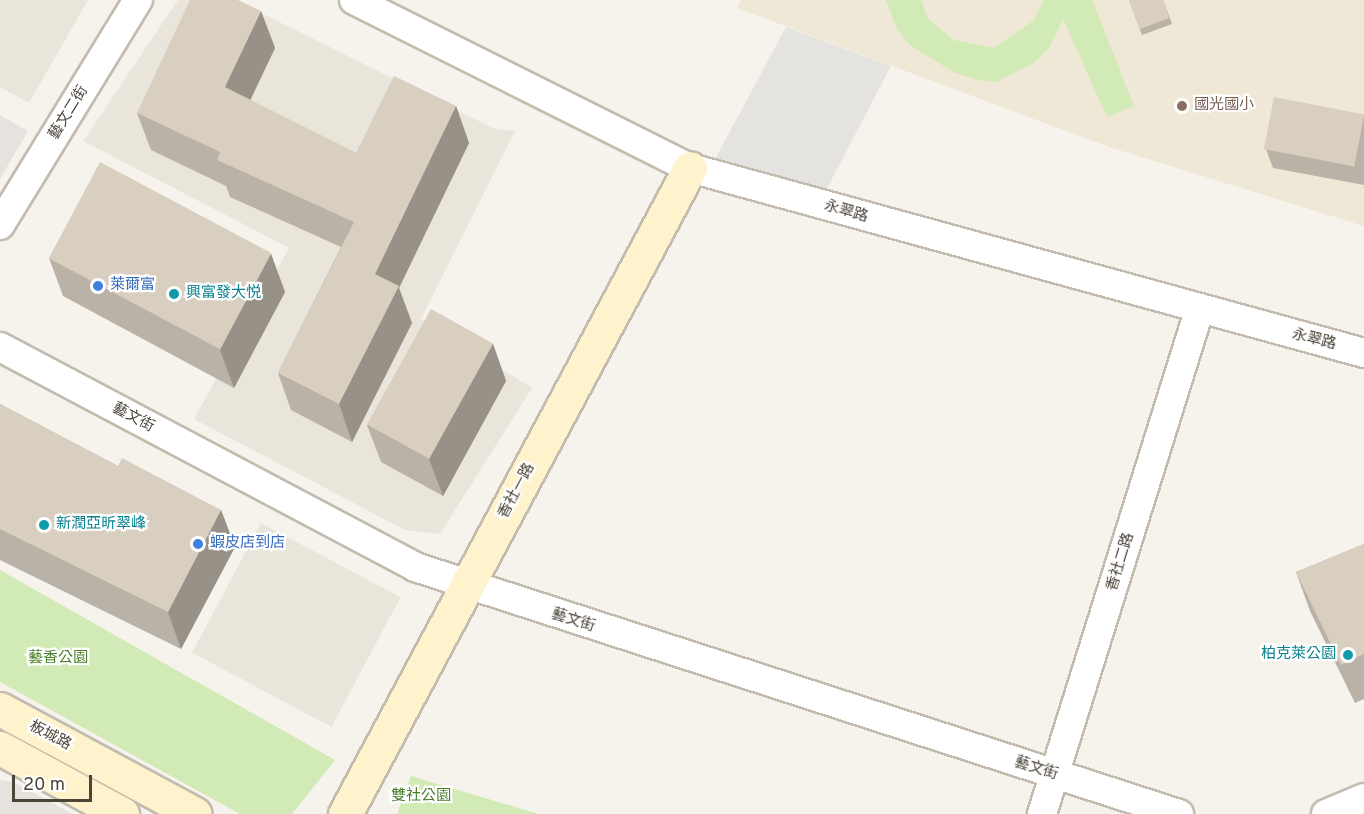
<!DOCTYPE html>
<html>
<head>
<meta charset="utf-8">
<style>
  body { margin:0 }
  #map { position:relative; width:1364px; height:814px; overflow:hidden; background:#f6f3ec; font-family:Overpass,"Noto Sans TC",sans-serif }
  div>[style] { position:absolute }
  .residential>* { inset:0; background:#eae5da; transform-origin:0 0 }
  .industrial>* { inset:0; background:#e6e2dd }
  .education>* { inset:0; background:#efe8d6 }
  .green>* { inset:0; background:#d2eab5 }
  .parking>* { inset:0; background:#e5e3e0 }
  .roads { filter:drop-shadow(2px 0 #c2bbae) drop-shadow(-2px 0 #c2bbae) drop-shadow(0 2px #c2bbae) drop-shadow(0 -2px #c2bbae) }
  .street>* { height:28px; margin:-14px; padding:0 14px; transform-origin:14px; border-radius:14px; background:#fff }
  .secondary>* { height:33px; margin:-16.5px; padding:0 16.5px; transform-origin:16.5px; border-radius:16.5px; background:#fff3cd }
  .wall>* { inset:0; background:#bab2a6 }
  .shaded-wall>* { inset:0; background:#979187 }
  .building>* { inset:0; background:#d8cfc1; transform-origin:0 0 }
  .dots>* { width:16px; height:16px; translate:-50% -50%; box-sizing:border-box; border:3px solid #fff; border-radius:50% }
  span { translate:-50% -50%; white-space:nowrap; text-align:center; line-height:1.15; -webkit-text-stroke:4.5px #fff; paint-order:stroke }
  .education-label { font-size:15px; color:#785e54 }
  .left { translate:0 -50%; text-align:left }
  .street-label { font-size:15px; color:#4b4439 }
  .shop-label { font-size:15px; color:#366cbe }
  .culture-label { font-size:15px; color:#0d838f }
  .right { translate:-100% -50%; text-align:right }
  .park-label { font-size:15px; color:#4a7f2a }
  .scale { position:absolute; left:12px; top:775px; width:80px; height:27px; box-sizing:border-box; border:3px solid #4b4439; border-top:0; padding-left:8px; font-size:18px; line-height:21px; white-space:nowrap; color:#4b4439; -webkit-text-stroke:4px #fff; paint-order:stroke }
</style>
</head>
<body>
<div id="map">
  <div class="residential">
    <div style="clip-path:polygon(0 0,88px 0,29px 103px,0 87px)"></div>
    <div style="clip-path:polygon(178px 0,235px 0,495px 129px,515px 131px,421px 319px,532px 388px,440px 534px,405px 530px,194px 419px,289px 248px,83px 141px)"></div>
    <div style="left:261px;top:523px;width:158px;height:147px;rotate:28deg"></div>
  </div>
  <div class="industrial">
    <div style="clip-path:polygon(0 115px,28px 131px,0 179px)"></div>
    <div style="clip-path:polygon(0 780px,13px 782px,73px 814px,0 814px)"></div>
  </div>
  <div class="education">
    <div style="clip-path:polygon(741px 0,1364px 0,1364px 226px,1109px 147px,737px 8px)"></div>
  </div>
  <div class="green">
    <div style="clip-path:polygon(886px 0,921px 0,928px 19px,954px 40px,994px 48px,1033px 21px,1044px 0,1092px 0,1134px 106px,1107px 117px,1063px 19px,1049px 48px,1034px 63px,996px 82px,979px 80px,955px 73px,910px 45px,897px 29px)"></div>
    <div style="clip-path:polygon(0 570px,335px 760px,292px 814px,240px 814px,0 682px)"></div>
    <div style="clip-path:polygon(411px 776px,539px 814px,397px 814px)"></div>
  </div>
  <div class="parking">
    <div style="clip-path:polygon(786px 27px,891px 66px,823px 196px,714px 161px)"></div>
  </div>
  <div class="roads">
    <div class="street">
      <div style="left:354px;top:0;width:376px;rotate:26.6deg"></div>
      <div style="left:690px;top:168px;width:699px;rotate:15.35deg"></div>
      <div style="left:0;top:225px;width:264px;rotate:-58.5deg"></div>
      <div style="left:0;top:347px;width:470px;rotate:27.9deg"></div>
      <div style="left:415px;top:567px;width:803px;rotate:17.92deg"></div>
      <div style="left:1042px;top:814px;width:527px;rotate:-72.67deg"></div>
      <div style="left:1326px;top:814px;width:41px;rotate:-22.8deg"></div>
    </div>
    <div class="secondary">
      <div style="left:0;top:709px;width:221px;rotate:28.3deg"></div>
      <div style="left:0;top:748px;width:139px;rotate:28.4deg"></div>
      <div style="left:345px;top:814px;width:732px;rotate:-61.9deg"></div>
    </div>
  </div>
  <div class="wall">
    <div style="clip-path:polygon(1129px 0,1163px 0,1172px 24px,1142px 35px)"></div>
    <div style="clip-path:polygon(261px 11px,275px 48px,250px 100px,356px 153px,456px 106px,469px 143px,399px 288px,412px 323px,352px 442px,291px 410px,278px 373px,341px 247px,230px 197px,226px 186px,151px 150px,137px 113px)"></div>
    <div style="clip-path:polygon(1364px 114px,1364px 185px,1273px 168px,1266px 149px)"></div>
    <div style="clip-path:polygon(271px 254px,285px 292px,234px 388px,63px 296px,49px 258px)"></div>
    <div style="clip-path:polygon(493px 344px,506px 381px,443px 496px,381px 462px,367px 425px)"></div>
    <div style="clip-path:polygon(0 404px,118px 466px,221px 510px,235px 547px,181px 649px,0 560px)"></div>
    <div style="clip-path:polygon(1364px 544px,1364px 699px,1355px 703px,1310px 611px,1296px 572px)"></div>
  </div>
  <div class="shaded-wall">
    <div style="clip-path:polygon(261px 11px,275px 48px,239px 124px,225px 87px)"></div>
    <div style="clip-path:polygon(456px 106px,469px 143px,399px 288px,412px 323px,352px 442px,339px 404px,375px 274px)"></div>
    <div style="clip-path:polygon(271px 254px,285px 292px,234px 388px,220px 350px)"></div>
    <div style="clip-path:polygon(493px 344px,506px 381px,443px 496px,429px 459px)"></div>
    <div style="clip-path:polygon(221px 510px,235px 547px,181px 649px,168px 612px)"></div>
  </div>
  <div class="building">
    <div style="clip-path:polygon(190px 0,238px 0,261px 11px,225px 87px,356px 153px,394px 76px,456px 106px,375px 274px,399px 286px,339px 404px,278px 373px,354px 222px,217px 160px,220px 152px,137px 113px)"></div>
    <div style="clip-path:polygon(1129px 0,1163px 0,1169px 18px,1140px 29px)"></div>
    <div style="left:1274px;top:97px;width:92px;height:53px;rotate:11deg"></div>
    <div style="left:100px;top:162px;width:194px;height:109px;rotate:28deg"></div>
    <div style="left:431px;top:309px;width:71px;height:132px;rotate:29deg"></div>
    <div style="clip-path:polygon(0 404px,118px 466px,122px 458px,221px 510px,168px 612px,0 529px)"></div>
    <div style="clip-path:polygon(1364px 544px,1364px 654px,1341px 665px,1296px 572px)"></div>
  </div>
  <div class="dots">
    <div style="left:1182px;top:106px;background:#8d6e63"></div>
    <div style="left:98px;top:286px;background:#3f7fe0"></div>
    <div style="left:174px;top:294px;background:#0f9aa8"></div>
    <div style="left:44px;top:525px;background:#0f9aa8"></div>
    <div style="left:198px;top:544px;background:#3f7fe0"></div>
    <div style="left:1348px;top:655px;background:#0f9aa8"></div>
  </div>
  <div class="education-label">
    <span class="left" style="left:1194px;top:106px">國光國小</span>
  </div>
  <div class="street-label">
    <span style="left:69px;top:113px;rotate:-58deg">藝文二街</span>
    <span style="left:846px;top:212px;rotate:16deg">永翠路</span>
    <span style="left:1314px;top:340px;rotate:14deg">永翠路</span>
    <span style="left:133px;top:418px;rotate:28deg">藝文街</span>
    <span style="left:517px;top:491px;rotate:-62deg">香社一路</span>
    <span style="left:1121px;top:562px;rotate:-73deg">香社二路</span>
    <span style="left:573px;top:621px;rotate:18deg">藝文街</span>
    <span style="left:50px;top:736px;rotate:28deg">板城路</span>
    <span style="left:1036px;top:769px;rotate:18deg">藝文街</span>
  </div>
  <div class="shop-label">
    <span class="left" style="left:110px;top:286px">萊爾富</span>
    <span class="left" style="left:210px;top:544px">蝦皮店到店</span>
  </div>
  <div class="culture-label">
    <span class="left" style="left:186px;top:294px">興富發大悦</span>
    <span class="left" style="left:56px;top:525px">新潤亞昕翠峰</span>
    <span class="right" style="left:1336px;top:655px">柏克萊公園</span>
  </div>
  <div class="park-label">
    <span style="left:58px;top:659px">藝香公園</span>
    <span style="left:421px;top:797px">雙社公園</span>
  </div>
  <div class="scale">20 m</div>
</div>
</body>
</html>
